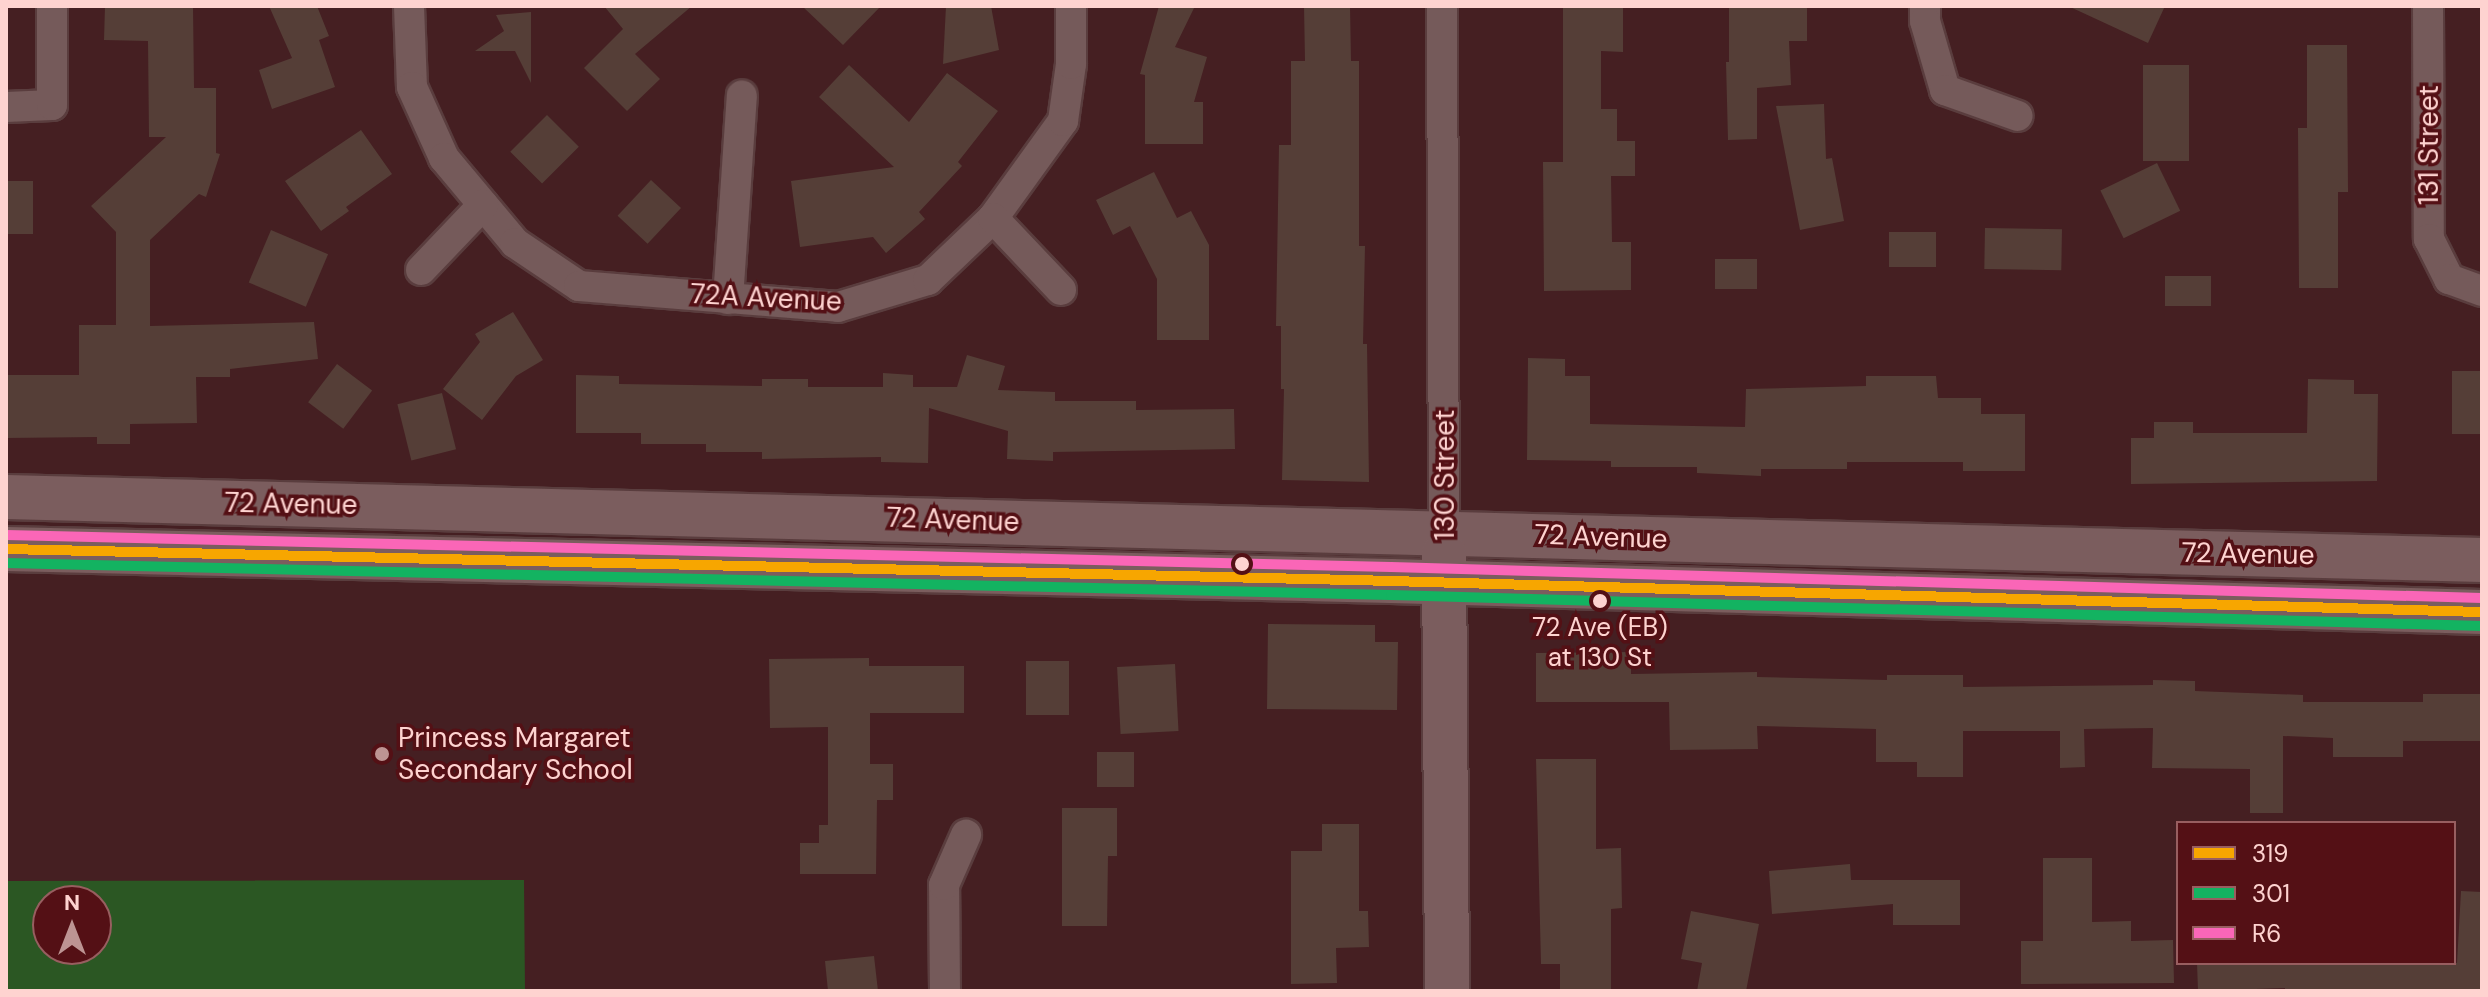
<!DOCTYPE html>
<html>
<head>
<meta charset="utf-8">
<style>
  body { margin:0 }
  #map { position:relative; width:2488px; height:997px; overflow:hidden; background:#451f22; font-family:"DM Sans",sans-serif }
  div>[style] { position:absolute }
  .green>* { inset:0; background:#2b5723 }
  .building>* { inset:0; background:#553e37; transform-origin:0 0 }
  .roads { filter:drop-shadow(2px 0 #5a3d3e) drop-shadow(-2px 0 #5a3d3e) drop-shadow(0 2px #5a3d3e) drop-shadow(0 -2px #5a3d3e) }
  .street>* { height:30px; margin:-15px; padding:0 15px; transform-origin:15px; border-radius:15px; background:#755a5a }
  .secondary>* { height:44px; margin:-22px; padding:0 22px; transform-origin:22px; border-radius:22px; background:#7b5d5e }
  .bus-1>* { height:10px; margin:-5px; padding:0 5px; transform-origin:5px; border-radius:5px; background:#f7a600 }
  .bus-2>* { height:10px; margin:-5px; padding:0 5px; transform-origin:5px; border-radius:5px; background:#13b361 }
  .bus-3>* { height:10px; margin:-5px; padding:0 5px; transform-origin:5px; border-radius:5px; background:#fa66b7 }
  .dots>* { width:22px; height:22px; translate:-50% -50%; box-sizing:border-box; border:4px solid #541015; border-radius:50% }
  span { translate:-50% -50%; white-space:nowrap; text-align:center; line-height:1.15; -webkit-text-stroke:7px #541015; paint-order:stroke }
  .bus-label { font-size:26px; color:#fed3d0 }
  .street-label { font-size:28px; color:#fed3d0 }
  .poi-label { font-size:28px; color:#fed3d0 }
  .left { translate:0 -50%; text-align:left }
  .frame { position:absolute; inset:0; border:8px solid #fed3d0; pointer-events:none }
  .legend { position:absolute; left:2176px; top:821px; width:280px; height:144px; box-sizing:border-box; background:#541015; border:2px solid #985e60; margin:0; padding:10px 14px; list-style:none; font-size:24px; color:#fed3d0 }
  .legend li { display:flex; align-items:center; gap:16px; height:40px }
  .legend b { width:40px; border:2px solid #985e60 }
  .north { position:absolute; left:32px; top:885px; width:80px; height:80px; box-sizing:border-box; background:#541015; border:2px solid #985e60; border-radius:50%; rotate:0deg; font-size:22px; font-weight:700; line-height:32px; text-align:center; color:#fed3d0 }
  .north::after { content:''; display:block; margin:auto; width:28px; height:36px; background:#bd9493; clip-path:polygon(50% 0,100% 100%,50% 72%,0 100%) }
</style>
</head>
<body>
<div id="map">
  <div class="green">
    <div style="clip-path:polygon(evenodd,524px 880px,525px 991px,6px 991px,6px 881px,524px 880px,48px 901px,96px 901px,96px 949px,48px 949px,48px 901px)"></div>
  </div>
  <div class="building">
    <div style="clip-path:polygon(105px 6px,193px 6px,194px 88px,216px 88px,216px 153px,220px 154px,206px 197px,199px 194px,150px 240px,150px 326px,314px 322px,318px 359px,230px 369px,230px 377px,196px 377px,197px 423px,130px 424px,130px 444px,97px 444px,97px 437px,6px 438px,6px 375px,79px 375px,79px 325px,116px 325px,116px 232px,91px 206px,166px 137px,149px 137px,148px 41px,104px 40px)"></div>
    <div style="clip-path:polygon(269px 6px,317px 6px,329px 36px,319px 40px,335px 87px,272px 109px,259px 70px,292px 58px)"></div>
    <div style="clip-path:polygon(604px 6px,692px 6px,635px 54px,660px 79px,627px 111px,584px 68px,623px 29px)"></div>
    <div style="clip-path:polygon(802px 6px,881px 6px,843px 45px)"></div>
    <div style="clip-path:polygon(946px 6px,991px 6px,999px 50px,943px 64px)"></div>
    <div style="clip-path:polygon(1159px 6px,1195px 6px,1175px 47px,1207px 57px,1194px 102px,1203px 102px,1203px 144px,1145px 144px,1145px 75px,1140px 74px)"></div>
    <div style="clip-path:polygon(1304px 6px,1350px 6px,1351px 61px,1359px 61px,1359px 246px,1365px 246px,1363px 344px,1367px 344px,1369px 482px,1282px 480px,1284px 389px,1281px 389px,1281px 326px,1276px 326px,1279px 145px,1291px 145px,1291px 61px,1305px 61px)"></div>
    <div style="clip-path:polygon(1563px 6px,1623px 6px,1623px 52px,1601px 51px,1601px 109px,1617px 109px,1617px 141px,1635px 141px,1635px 176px,1611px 176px,1612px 242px,1631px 242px,1631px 290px,1544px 291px,1543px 162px,1563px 162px)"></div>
    <div style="clip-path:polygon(1729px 6px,1807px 6px,1807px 41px,1789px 41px,1791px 85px,1757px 88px,1757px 139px,1728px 140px,1726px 62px,1729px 62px)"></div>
    <div style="clip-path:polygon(2068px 6px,2165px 6px,2148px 43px)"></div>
    <div style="clip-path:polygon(531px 12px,531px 83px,515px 51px,475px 51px,504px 31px,496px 15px)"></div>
    <div style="clip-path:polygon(2307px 45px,2347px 45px,2348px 192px,2338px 192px,2338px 288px,2299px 288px,2298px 128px,2307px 128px)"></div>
    <div style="clip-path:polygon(849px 65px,909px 122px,947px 73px,998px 111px,958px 162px,962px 166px,919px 212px,925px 219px,886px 253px,873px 237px,800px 247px,791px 181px,894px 167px,819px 97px)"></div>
    <div style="left:2143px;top:65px;width:46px;height:96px"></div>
    <div style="clip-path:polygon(1824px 104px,1826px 159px,1832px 158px,1844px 221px,1800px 230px,1776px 106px)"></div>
    <div style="left:547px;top:115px;width:45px;height:52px;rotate:45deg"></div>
    <div style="clip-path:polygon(361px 130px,392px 174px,346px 207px,349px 211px,321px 231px,285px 181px)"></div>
    <div style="left:2157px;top:163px;width:53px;height:63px;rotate:64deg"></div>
    <div style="clip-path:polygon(1154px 172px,1177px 218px,1191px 211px,1209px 245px,1209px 340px,1157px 340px,1157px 279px,1130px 226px,1113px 235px,1096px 200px)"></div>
    <div style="left:651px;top:180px;width:41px;height:49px;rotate:43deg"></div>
    <div style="left:6px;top:181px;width:27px;height:53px"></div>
    <div style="left:1985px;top:228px;width:77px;height:41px;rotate:1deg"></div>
    <div style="left:271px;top:230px;width:62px;height:57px;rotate:23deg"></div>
    <div style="left:1889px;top:232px;width:47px;height:35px"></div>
    <div style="left:1715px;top:259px;width:42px;height:30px"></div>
    <div style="left:2165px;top:276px;width:46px;height:30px"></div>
    <div style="clip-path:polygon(513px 312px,543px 360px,516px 376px,482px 420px,443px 389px,480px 342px,475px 334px)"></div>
    <div style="clip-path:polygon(967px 355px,1005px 366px,998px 390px,1055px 392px,1055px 401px,1136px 401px,1136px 410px,1234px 409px,1235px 449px,1053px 452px,1053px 461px,1007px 459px,1008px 431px,929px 408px,928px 463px,881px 462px,881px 457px,762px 459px,762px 452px,706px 452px,706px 444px,641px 444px,641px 433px,576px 433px,576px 375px,619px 376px,619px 384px,762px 386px,762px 379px,808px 379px,808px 387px,883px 387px,883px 373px,913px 375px,913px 387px,957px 387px)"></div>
    <div style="clip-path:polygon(1528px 358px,1565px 359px,1565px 376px,1590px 376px,1590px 424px,1745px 427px,1746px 389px,1866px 386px,1866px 376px,1936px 376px,1938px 398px,1981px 398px,1981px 414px,2025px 414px,2025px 471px,1963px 471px,1963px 462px,1847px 462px,1847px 469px,1761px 469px,1761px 476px,1697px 473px,1697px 467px,1611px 467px,1611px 461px,1527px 460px)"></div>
    <div style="left:337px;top:364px;width:44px;height:48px;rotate:37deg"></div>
    <div style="left:2452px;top:371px;width:30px;height:63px"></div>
    <div style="clip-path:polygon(2308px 379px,2354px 380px,2354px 394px,2378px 394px,2377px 481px,2131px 484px,2131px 438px,2154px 438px,2154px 422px,2193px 422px,2193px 433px,2307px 433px)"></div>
    <div style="left:442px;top:393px;width:58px;height:46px;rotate:76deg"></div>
    <div style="clip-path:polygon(1268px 624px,1375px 625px,1375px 642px,1398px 642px,1397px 710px,1267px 709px)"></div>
    <div style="clip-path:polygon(1631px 652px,1631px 674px,1757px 672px,1757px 677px,1887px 680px,1887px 675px,1963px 675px,1963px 687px,2153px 685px,2153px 680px,2195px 681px,2195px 691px,2303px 695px,2303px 702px,2423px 702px,2423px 694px,2482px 694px,2482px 741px,2403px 741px,2403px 757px,2333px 757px,2333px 738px,2283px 736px,2283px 813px,2250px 813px,2250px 769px,2152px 768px,2153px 728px,2084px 729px,2085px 767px,2060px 768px,2060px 731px,1963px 731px,1963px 777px,1917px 777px,1917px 762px,1876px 762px,1876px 729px,1757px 726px,1758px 749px,1670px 750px,1669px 702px,1536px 702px,1536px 653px)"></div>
    <div style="clip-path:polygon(869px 658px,869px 666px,964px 666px,964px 713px,870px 713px,870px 764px,893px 764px,893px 800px,877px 800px,876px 874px,800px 874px,800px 843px,819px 843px,819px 825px,828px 825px,828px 727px,770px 728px,769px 659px)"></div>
    <div style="left:1026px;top:661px;width:43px;height:54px"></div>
    <div style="left:1175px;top:664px;width:67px;height:58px;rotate:87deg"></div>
    <div style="left:1097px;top:752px;width:37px;height:35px"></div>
    <div style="clip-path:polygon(1536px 759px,1596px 759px,1596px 849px,1621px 848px,1622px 908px,1611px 909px,1611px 991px,1560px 991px,1560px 964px,1541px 964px)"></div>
    <div style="clip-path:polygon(1062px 808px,1117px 808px,1117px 856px,1108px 856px,1107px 926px,1062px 926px)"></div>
    <div style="clip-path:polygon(1322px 824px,1359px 824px,1359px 911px,1368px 911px,1369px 947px,1336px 948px,1337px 983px,1291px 984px,1291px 851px,1322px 851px)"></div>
    <div style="clip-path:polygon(2043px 858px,2092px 858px,2092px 922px,2131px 921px,2131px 941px,2173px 940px,2174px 983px,2021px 984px,2021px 941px,2043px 941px)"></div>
    <div style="clip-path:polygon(1850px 864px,1851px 880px,1960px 880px,1960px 925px,1893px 925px,1893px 904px,1772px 914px,1769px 871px)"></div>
    <div style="clip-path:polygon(2461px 891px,2482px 892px,2482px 991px,2285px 991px,2285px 988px,2198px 991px,2197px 963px,2457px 963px)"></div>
    <div style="clip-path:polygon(1691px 911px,1759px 924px,1746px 991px,1697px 991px,1702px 963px,1681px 959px)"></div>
    <div style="clip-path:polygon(874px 956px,878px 991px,828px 991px,825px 961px)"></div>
  </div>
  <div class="roads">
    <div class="street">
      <div style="left:409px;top:6px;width:81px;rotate:87.9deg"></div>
      <div style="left:412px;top:87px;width:78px;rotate:65.7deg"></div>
      <div style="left:444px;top:158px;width:111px;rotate:50.1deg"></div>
      <div style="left:515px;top:243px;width:77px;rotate:33.9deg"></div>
      <div style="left:579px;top:286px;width:260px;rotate:4.6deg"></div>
      <div style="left:838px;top:307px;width:94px;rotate:-16.7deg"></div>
      <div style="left:928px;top:280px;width:90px;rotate:-43.6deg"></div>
      <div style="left:993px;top:218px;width:120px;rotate:-54.2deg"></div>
      <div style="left:1063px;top:121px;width:58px;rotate:-82deg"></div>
      <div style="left:1071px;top:64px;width:58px;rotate:-90deg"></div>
      <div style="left:1442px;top:6px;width:528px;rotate:89.78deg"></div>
      <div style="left:1925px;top:6px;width:15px;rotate:90deg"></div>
      <div style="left:1925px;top:21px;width:72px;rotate:73.8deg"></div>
      <div style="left:1945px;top:90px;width:77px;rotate:19.6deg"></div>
      <div style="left:2428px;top:6px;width:233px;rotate:89.8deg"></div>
      <div style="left:2429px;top:239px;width:45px;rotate:63.4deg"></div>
      <div style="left:2449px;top:279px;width:35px;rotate:20deg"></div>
      <div style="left:6px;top:107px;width:46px;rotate:-2.5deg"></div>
      <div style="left:52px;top:105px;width:99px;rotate:-90deg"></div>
      <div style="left:993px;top:218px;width:99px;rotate:46.6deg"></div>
      <div style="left:421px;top:270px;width:90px;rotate:-46.4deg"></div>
      <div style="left:728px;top:299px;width:204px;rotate:-86.1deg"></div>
      <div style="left:945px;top:991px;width:106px;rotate:-90.5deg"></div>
      <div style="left:944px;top:885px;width:55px;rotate:-66.3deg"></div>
    </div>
    <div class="secondary">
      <div style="left:6px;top:497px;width:2477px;rotate:1.46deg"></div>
      <div style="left:6px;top:549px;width:1385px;rotate:1.32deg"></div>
      <div style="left:1391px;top:581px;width:1091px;rotate:1.63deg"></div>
      <div style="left:1444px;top:553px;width:438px;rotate:89.6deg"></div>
    </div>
  </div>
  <div class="bus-1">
    <div style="left:6px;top:549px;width:1385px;rotate:1.32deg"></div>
    <div style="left:1391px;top:581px;width:1091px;rotate:1.63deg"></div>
  </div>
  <div class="bus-2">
    <div style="left:6px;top:563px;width:1385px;rotate:1.32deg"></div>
    <div style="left:1391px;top:595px;width:1091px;rotate:1.63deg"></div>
  </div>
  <div class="bus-3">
    <div style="left:6px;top:535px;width:1385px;rotate:1.32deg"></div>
    <div style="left:1391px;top:567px;width:1091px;rotate:1.63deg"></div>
  </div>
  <div class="dots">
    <div style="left:1242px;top:564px;background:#fed3d0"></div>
    <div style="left:1600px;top:601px;background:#fed3d0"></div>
    <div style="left:382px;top:754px;background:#bd9493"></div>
  </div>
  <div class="bus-label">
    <span style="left:1600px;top:643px">72 Ave (EB)<br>at 130 St</span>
  </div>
  <div class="street-label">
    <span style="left:2429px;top:145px;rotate:-90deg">131 Street</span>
    <span style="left:766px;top:298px;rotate:3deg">72A Avenue</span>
    <span style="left:1445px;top:475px;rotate:-90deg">130 Street</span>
    <span style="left:291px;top:504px;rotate:1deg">72 Avenue</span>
    <span style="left:953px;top:520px;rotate:2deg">72 Avenue</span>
    <span style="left:1601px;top:537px;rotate:2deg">72 Avenue</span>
    <span style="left:2248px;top:554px;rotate:1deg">72 Avenue</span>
  </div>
  <div class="poi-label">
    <span class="left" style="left:398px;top:754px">Princess Margaret<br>Secondary School</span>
  </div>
  <div class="frame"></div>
  <ul class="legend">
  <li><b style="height:10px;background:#f7a600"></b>319</li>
  <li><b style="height:10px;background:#13b361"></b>301</li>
  <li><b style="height:10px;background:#fa66b7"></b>R6</li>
  </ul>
  <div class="north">N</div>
</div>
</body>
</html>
